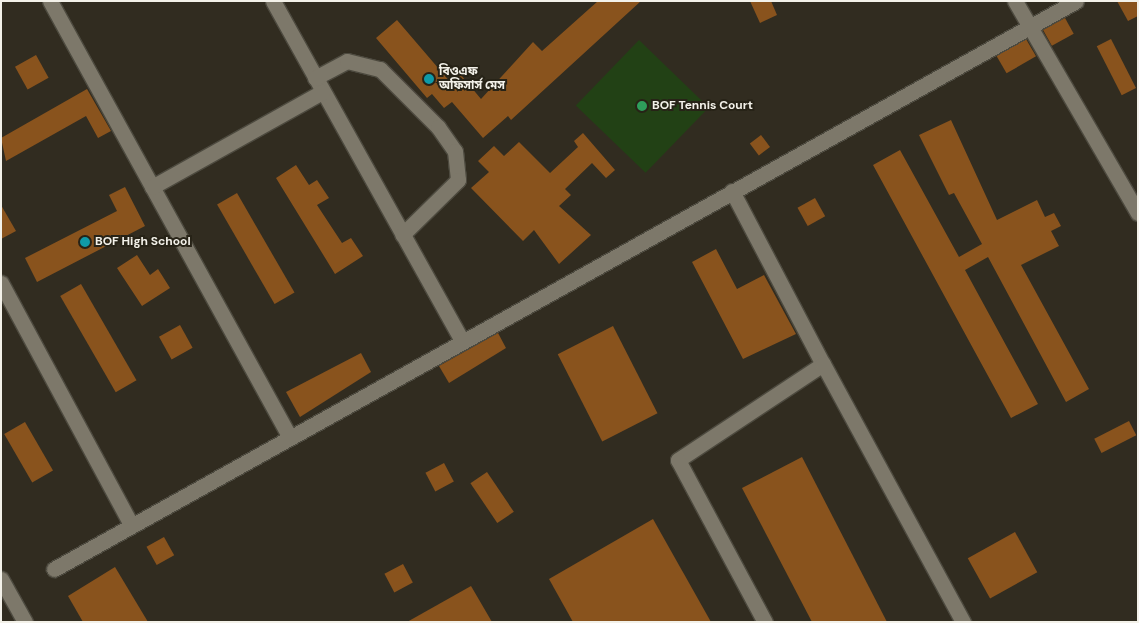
<!DOCTYPE html>
<html>
<head>
<meta charset="utf-8">
<style>
  body { margin:0 }
  #map { position:relative; width:1139px; height:623px; overflow:hidden; background:#312c20; font-family:"DM Sans","Noto Sans Bengali",sans-serif }
  div>[style] { position:absolute }
  .green>* { inset:0; background:#224115; transform-origin:0 0 }
  .building>* { inset:0; background:#89531d; transform-origin:0 0 }
  .roads { filter:drop-shadow(1px 0 #4d4a3f) drop-shadow(-1px 0 #4d4a3f) drop-shadow(0 1px #4d4a3f) drop-shadow(0 -1px #4d4a3f) }
  .street>* { height:15px; margin:-7.5px; padding:0 7.5px; transform-origin:7.5px; border-radius:7.5px; background:#7d786a }
  .dots>* { width:14px; height:14px; translate:-50% -50%; box-sizing:border-box; border:2px solid #272317; border-radius:50% }
  span { translate:-50% -50%; white-space:nowrap; text-align:center; line-height:1.15; -webkit-text-stroke:4px #272317; paint-order:stroke }
  .poi-label { font-size:12px; color:#f3f1e9; font-weight:700 }
  .left { translate:0 -50%; text-align:left }
  .frame { position:absolute; inset:0; border:2px solid #f3f1e9; pointer-events:none }
</style>
</head>
<body>
<div id="map">
  <div class="green">
    <div style="left:639px;top:40px;width:97px;height:91px;rotate:44deg"></div>
  </div>
  <div class="building">
    <div style="clip-path:polygon(598px 1px,641px 1px,511px 120px,508px 116px,483px 138px,452px 102px,444px 108px,432px 94px,427px 98px,376px 38px,397px 20px,451px 83px,461px 75px,481px 99px,533px 42px,542px 51px)"></div>
    <div style="clip-path:polygon(750px 1px,771px 1px,777px 15px,760px 23px)"></div>
    <div style="clip-path:polygon(1117px 1px,1138px 1px,1138px 16px,1128px 21px)"></div>
    <div style="left:1065px;top:18px;width:18px;height:25px;rotate:61deg"></div>
    <div style="left:1026px;top:39px;width:20px;height:34px;rotate:60deg"></div>
    <div style="left:1111px;top:39px;width:55px;height:16px;rotate:63deg"></div>
    <div style="left:36px;top:55px;width:26px;height:24px;rotate:61deg"></div>
    <div style="clip-path:polygon(87px 89px,111px 131px,98px 138px,86px 116px,6px 161px,1px 138px)"></div>
    <div style="clip-path:polygon(951px 120px,997px 220px,1037px 200px,1045px 217px,1054px 213px,1061px 226px,1051px 231px,1059px 246px,1021px 265px,1089px 389px,1066px 402px,988px 257px,965px 270px,1038px 404px,1011px 418px,873px 165px,900px 150px,959px 257px,982px 244px,954px 193px,949px 195px,919px 135px)"></div>
    <div style="clip-path:polygon(583px 133px,615px 170px,606px 178px,592px 163px,565px 189px,571px 195px,559px 206px,591px 235px,559px 264px,534px 230px,523px 241px,471px 188px,489px 172px,478px 161px,494px 146px,504px 156px,519px 142px,550px 173px,578px 147px,574px 141px)"></div>
    <div style="left:761px;top:135px;width:15px;height:14px;rotate:53deg"></div>
    <div style="clip-path:polygon(296px 165px,309px 185px,317px 180px,329px 198px,317px 205px,342px 243px,351px 238px,363px 256px,335px 274px,276px 178px)"></div>
    <div style="clip-path:polygon(125px 187px,145px 226px,37px 282px,25px 258px,117px 211px,109px 195px)"></div>
    <div style="left:237px;top:193px;width:115px;height:23px;rotate:60deg"></div>
    <div style="left:815px;top:198px;width:21px;height:20px;rotate:61deg"></div>
    <div style="clip-path:polygon(1px 205px,16px 231px,1px 239px)"></div>
    <div style="clip-path:polygon(716px 249px,737px 289px,764px 275px,796px 334px,743px 359px,692px 262px)"></div>
    <div style="clip-path:polygon(137px 255px,150px 275px,158px 269px,170px 288px,142px 306px,117px 268px)"></div>
    <div style="left:81px;top:284px;width:111px;height:24px;rotate:60deg"></div>
    <div style="left:180px;top:325px;width:26px;height:24px;rotate:61deg"></div>
    <div style="left:613px;top:326px;width:98px;height:62px;rotate:63deg"></div>
    <div style="clip-path:polygon(498px 333px,506px 348px,449px 383px,439px 366px)"></div>
    <div style="clip-path:polygon(361px 353px,371px 372px,300px 417px,286px 392px)"></div>
    <div style="left:1129px;top:421px;width:16px;height:39px;rotate:63deg"></div>
    <div style="left:25px;top:422px;width:56px;height:24px;rotate:60deg"></div>
    <div style="clip-path:polygon(802px 457px,887px 622px,812px 622px,742px 488px)"></div>
    <div style="left:444px;top:463px;width:21px;height:21px;rotate:62deg"></div>
    <div style="left:487px;top:472px;width:48px;height:20px;rotate:56deg"></div>
    <div style="clip-path:polygon(653px 519px,711px 622px,573px 622px,549px 579px)"></div>
    <div style="left:1015px;top:532px;width:46px;height:54px;rotate:61deg"></div>
    <div style="left:164px;top:537px;width:21px;height:20px;rotate:61deg"></div>
    <div style="left:403px;top:564px;width:21px;height:21px;rotate:62deg"></div>
    <div style="clip-path:polygon(115px 567px,148px 622px,83px 622px,68px 596px)"></div>
    <div style="clip-path:polygon(471px 586px,492px 622px,407px 622px)"></div>
  </div>
  <div class="roads">
    <div class="street">
      <div style="left:50px;top:1px;width:496px;rotate:61.2deg"></div>
      <div style="left:273px;top:1px;width:388px;rotate:60.9deg"></div>
      <div style="left:1015px;top:1px;width:245px;rotate:59.9deg"></div>
      <div style="left:315px;top:78px;width:36px;rotate:-28deg"></div>
      <div style="left:347px;top:61px;width:34px;rotate:14deg"></div>
      <div style="left:380px;top:69px;width:82px;rotate:45deg"></div>
      <div style="left:438px;top:127px;width:29px;rotate:55deg"></div>
      <div style="left:455px;top:151px;width:29px;rotate:84deg"></div>
      <div style="left:458px;top:180px;width:78px;rotate:135.5deg"></div>
      <div style="left:152px;top:187px;width:195px;rotate:-29.2deg"></div>
      <div style="left:732px;top:191px;width:195px;rotate:62.3deg"></div>
      <div style="left:823px;top:364px;width:174px;rotate:146.5deg"></div>
      <div style="left:678px;top:460px;width:184px;rotate:61.8deg"></div>
      <div style="left:1px;top:283px;width:274px;rotate:61.7deg"></div>
      <div style="left:823px;top:364px;width:294px;rotate:61.5deg"></div>
      <div style="left:54px;top:569px;width:1169px;rotate:-29.06deg"></div>
      <div style="left:1px;top:579px;width:49px;rotate:60.8deg"></div>
    </div>
  </div>
  <div class="dots">
    <div style="left:429px;top:79px;background:#0f9aa8"></div>
    <div style="left:642px;top:106px;background:#2e9e5b"></div>
    <div style="left:85px;top:242px;background:#0f9aa8"></div>
  </div>
  <div class="poi-label">
    <span class="left" style="left:439px;top:79px">বিওএফ<br>অফিসার্স মেস</span>
    <span class="left" style="left:652px;top:106px">BOF Tennis Court</span>
    <span class="left" style="left:95px;top:242px">BOF High School</span>
  </div>
  <div class="frame"></div>
</div>
</body>
</html>
